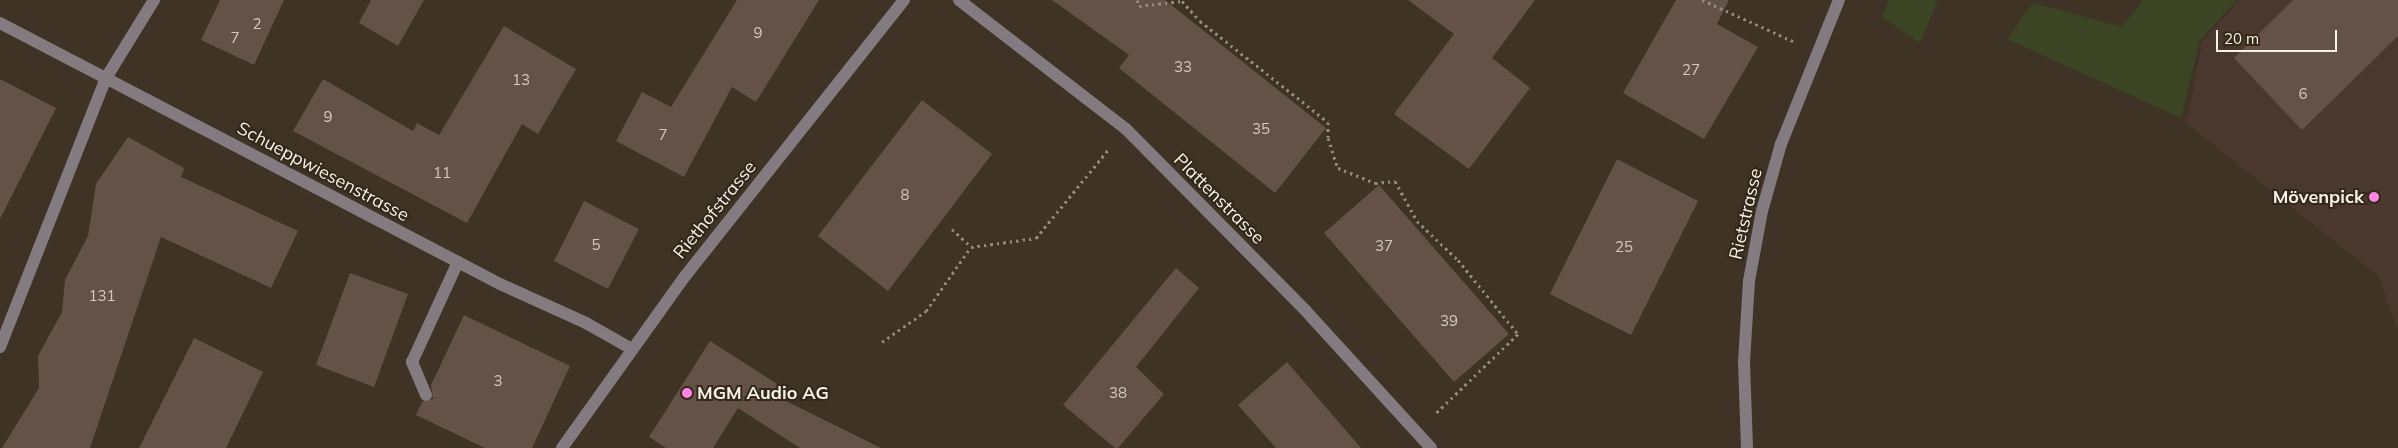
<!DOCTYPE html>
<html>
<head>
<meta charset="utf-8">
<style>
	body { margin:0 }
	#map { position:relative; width:2398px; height:448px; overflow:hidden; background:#3e3324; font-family:Mulish,sans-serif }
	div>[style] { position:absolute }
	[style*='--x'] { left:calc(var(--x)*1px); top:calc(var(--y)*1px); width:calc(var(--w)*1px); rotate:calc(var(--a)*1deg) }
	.commercial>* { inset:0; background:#4a382e }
	.green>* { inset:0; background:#3b4523 }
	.building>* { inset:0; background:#645248 }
	.path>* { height:3px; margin-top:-1.5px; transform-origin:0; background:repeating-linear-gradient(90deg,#948b7f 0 2.5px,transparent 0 6.5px) }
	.minor>* { height:12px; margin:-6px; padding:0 6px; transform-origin:6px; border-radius:6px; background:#847b81 }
	.dots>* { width:14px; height:14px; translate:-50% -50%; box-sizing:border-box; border:2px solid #33291a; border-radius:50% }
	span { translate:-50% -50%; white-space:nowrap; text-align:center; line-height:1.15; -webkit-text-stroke:4px #33291a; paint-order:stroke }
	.number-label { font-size:15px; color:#d3c9bf }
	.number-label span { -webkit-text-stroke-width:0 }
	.street-label { font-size:18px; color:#f8f1e7 }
	.poi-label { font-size:18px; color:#f8f1e7; font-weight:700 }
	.right { translate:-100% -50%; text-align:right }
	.left { translate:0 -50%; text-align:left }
	.scale { position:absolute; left:2216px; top:30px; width:121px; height:22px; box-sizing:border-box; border:2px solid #f8f1e7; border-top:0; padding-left:6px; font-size:15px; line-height:18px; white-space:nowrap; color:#f8f1e7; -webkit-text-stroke:4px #33291a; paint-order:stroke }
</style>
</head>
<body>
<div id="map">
	<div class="commercial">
		<div style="clip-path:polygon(2240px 0,2398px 0,2398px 332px,2378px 276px,2187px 124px,2202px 42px)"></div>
	</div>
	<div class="green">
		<div style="clip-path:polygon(1889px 0,1938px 0,1920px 43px,1882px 17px)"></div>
		<div style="clip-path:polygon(2143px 0,2237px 0,2200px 40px,2181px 118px,2007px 39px,2033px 3px,2122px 27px)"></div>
	</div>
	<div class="building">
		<div style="clip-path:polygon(220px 0,284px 0,254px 65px,201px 40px)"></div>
		<div style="clip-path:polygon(371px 0,424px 0,398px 46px,359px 23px)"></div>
		<div style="clip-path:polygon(737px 0,819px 0,756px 102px,732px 87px,684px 177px,616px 141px,642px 92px,671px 107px)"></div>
		<div style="clip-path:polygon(1052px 0,1165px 0,1326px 128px,1275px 193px,1119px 68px,1129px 55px)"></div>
		<div style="clip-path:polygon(1408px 0,1535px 0,1492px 58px,1530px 88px,1469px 169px,1394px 114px,1454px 34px)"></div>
		<div style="clip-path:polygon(1676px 0,1729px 0,1717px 24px,1758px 47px,1704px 139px,1623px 93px)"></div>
		<div style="clip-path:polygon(2293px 0,2398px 0,2398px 36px,2302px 130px,2234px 58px)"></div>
		<div style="clip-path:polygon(504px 26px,576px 69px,538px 134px,522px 124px,467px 223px,293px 131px,323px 79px,413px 131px,417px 123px,439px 135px)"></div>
		<div style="clip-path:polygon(0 79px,56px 108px,0 219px)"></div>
		<div style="clip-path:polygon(922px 100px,992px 154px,888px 291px,818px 236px)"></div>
		<div style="clip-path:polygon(128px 137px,184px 168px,181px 177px,298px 231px,271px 288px,161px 237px,90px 448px,2px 448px,39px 388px,38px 356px,62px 312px,65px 280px,88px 236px,96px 184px)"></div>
		<div style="clip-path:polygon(1617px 159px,1698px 201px,1631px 335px,1550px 294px)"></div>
		<div style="clip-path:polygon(1379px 185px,1509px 334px,1454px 382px,1324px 233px)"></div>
		<div style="clip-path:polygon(584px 201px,639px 229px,608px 289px,554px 261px)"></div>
		<div style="clip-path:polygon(1176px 268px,1199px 288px,1136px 367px,1164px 394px,1118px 448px,1115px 448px,1063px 405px)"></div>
		<div style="clip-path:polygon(350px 273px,408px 294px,374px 387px,316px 365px)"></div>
		<div style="clip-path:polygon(464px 315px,570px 366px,532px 448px,485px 448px,416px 415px,422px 402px,433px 399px,431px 385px)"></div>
		<div style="clip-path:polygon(194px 338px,263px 372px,226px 448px,139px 448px)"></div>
		<div style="clip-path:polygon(710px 341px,782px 387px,776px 396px,881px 448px,800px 448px,738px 408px,713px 448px,666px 448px,649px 437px)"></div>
		<div style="clip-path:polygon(1287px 362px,1361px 448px,1276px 448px,1238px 405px)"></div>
	</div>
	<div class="path">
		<div style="--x:1137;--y:0;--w:6;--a:72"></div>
		<div style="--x:1139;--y:6;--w:43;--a:-6.6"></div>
		<div style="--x:1182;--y:1;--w:27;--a:48"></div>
		<div style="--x:1200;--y:21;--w:163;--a:38.3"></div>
		<div style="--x:1328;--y:122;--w:16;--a:90"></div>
		<div style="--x:1328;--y:138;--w:32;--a:72"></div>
		<div style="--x:1338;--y:168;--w:40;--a:22"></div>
		<div style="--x:1375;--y:183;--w:20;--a:-6"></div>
		<div style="--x:1395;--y:181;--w:46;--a:61.2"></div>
		<div style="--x:1417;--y:221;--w:57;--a:43.6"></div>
		<div style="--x:1458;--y:260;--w:95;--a:51"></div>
		<div style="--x:1518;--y:334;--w:114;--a:136.1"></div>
		<div style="--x:1702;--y:0;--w:100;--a:24.3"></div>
		<div style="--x:952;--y:229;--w:26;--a:43"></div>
		<div style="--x:882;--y:342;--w:54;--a:-35.2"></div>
		<div style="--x:926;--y:311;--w:78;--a:-54.9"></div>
		<div style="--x:971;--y:247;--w:66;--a:-7.9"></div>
		<div style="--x:1036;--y:238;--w:114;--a:-50.7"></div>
	</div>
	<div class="minor">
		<div style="--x:959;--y:0;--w:211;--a:37.7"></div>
		<div style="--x:1126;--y:129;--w:255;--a:45.3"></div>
		<div style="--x:1305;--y:310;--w:187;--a:47.6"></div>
		<div style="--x:0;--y:23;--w:564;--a:27.56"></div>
		<div style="--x:500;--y:284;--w:94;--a:24.4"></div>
		<div style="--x:586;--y:323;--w:53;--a:29.5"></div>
		<div style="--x:0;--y:347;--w:289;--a:-68.5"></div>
		<div style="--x:106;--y:78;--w:92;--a:-58.4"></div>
		<div style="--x:426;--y:395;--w:36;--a:-113"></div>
		<div style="--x:412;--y:362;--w:110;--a:-65.3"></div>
		<div style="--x:562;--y:448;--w:213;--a:-54.4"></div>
		<div style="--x:686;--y:275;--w:351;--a:-51.6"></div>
		<div style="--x:1747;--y:448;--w:86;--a:-92"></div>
		<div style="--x:1744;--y:362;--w:81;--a:-86.5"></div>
		<div style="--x:1749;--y:281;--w:71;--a:-79.5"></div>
		<div style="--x:1762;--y:211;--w:70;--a:-74.2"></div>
		<div style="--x:1781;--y:144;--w:155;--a:-68.1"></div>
	</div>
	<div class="dots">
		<div style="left:2374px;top:197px;background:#fd86e2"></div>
		<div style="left:687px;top:393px;background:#fd86e2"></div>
	</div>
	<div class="number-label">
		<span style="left:257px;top:24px">2</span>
		<span style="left:758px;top:33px">9</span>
		<span style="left:235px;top:38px">7</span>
		<span style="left:1183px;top:67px">33</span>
		<span style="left:1691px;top:70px">27</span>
		<span style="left:521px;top:80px">13</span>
		<span style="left:2303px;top:94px">6</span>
		<span style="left:328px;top:117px">9</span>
		<span style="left:1261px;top:129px">35</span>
		<span style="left:663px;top:135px">7</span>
		<span style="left:442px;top:173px">11</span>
		<span style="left:905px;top:195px">8</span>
		<span style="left:596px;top:245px">5</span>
		<span style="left:1384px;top:246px">37</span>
		<span style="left:1624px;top:247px">25</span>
		<span style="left:102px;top:296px">131</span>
		<span style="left:1449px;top:321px">39</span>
		<span style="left:498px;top:381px">3</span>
		<span style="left:1118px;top:393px">38</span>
	</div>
	<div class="street-label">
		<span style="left:323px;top:172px;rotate:28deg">Schueppwiesenstrasse</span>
		<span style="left:1219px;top:199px;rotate:45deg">Plattenstrasse</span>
		<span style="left:715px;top:210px;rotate:-51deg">Riethofstrasse</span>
		<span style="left:1746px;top:214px;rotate:-77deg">Rietstrasse</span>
	</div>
	<div class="poi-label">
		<span class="right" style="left:2364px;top:197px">Mövenpick</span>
		<span class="left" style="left:697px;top:393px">MGM Audio AG</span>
	</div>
	<div class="scale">20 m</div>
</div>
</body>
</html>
